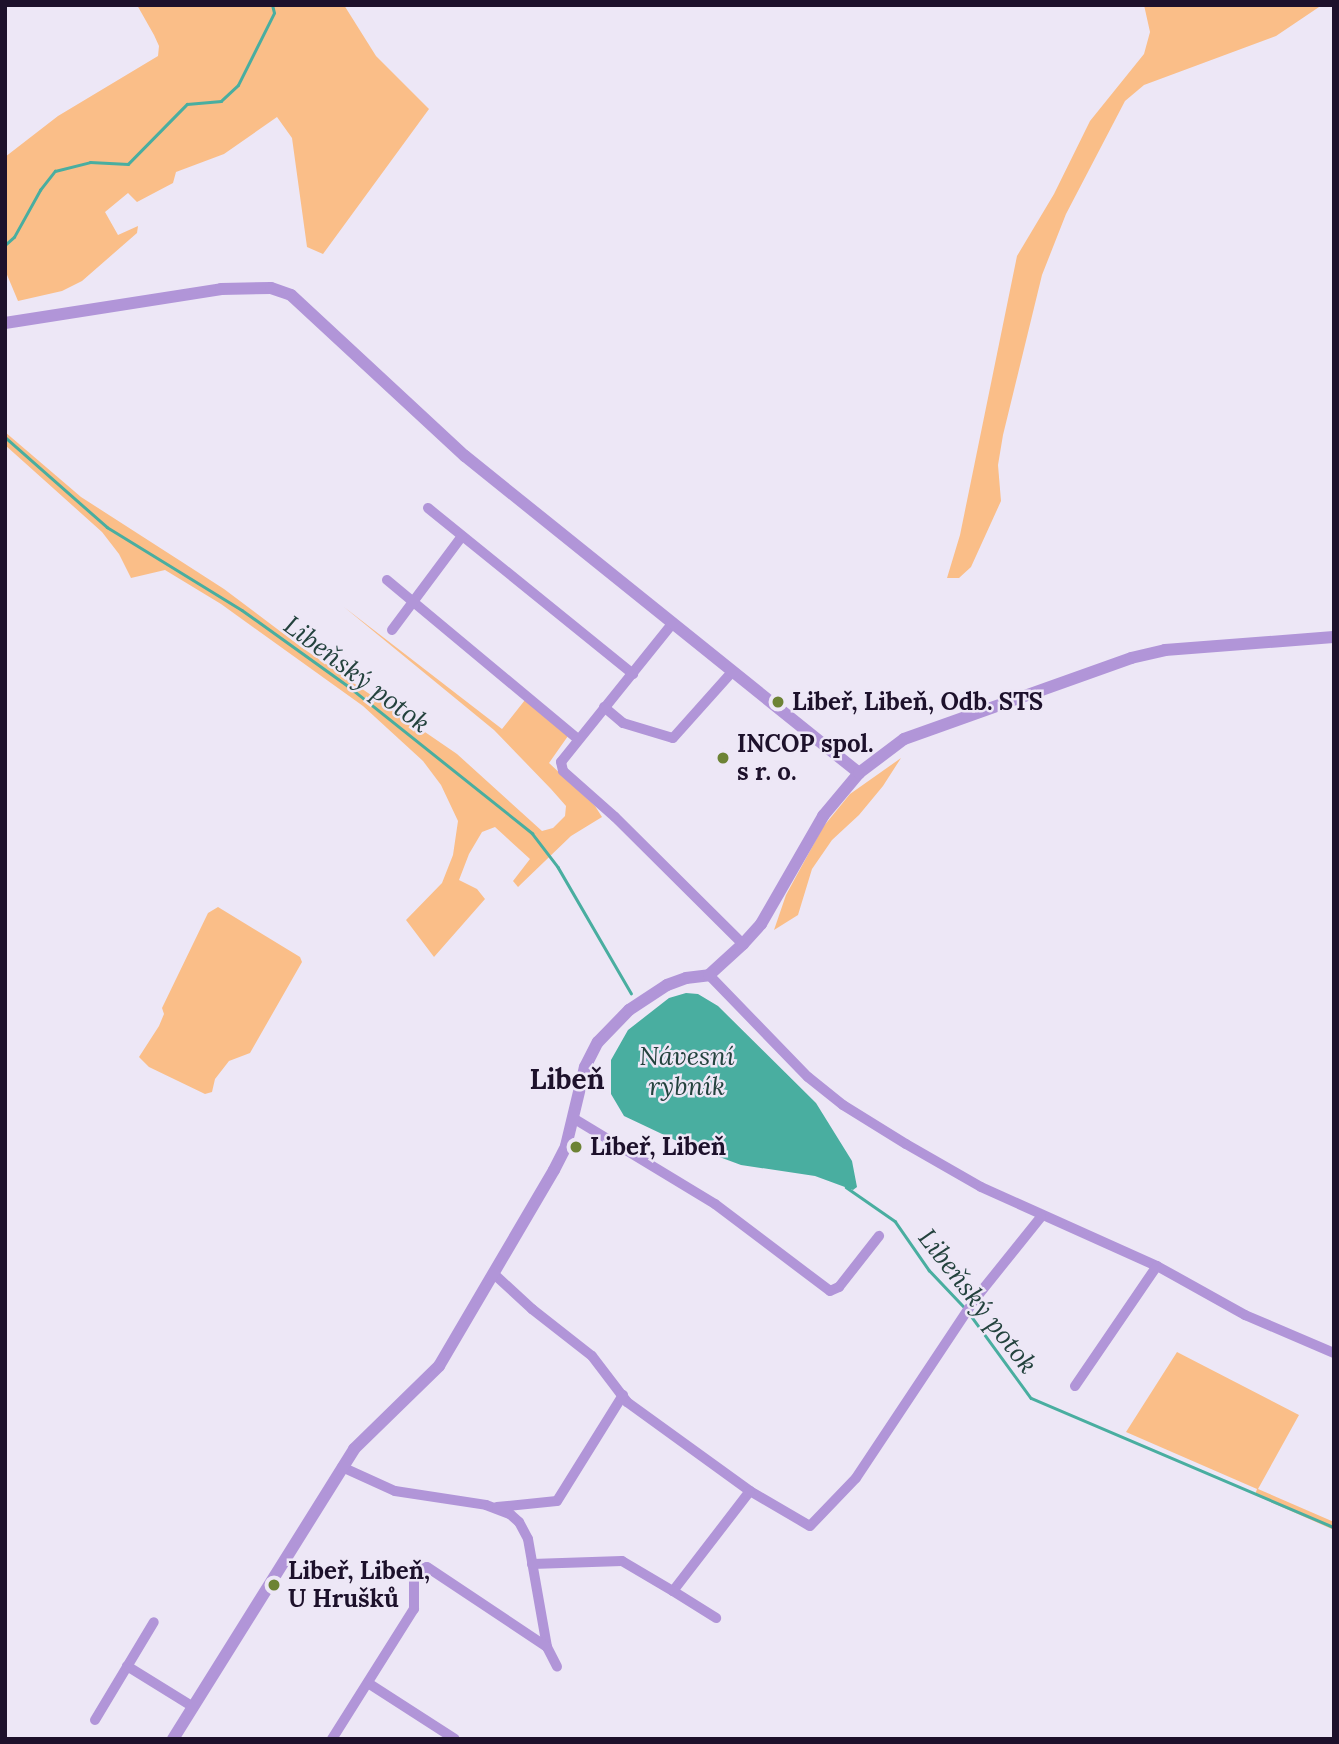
<!DOCTYPE html>
<html>
<head>
<meta charset="utf-8">
<style>
	body { margin:0 }
	#map { position:relative; width:1339px; height:1744px; overflow:hidden; background:#ede7f6; font-family:Lora,serif }
	div>[style] { position:absolute }
	[style*='--x'] { left:calc(var(--x)*1px); top:calc(var(--y)*1px); width:calc(var(--w)*1px); rotate:calc(var(--a)*1deg) }
	.green>* { inset:0; background:#fabe88 }
	.water>* { inset:0; background:#49aea0 }
	.stream>* { height:2.5px; margin:-1.25px; padding:0 1.25px; transform-origin:1.25px; border-radius:1.25px; background:#49aea0 }
	.minor>* { height:10px; margin:-5px; padding:0 5px; transform-origin:5px; border-radius:5px; background:#b195d8 }
	.tertiary>* { height:12px; margin:-6px; padding:0 6px; transform-origin:6px; border-radius:6px; background:#b195d8 }
	.dots>* { width:19px; height:19px; translate:-50% -50%; box-sizing:border-box; border:4px solid #ede7f6; border-radius:50% }
	span { translate:-50% -50%; white-space:nowrap; text-align:center; line-height:1.15; -webkit-text-stroke:5px #ede7f6; paint-order:stroke }
	.poi-label { font-size:24px; color:#1d112b; font-weight:700 }
	.left { translate:0 -50%; text-align:left }
	.water-label { font-size:26px; color:#23423d; font-style:italic }
	.quarter-label { font-size:28px; color:#1d112b; font-weight:700 }
	.frame { position:absolute; inset:0; border:7px solid #1d112b; pointer-events:none }
</style>
</head>
<body>
<div id="map">
	<div class="green">
		<div style="clip-path:polygon(137px 5px,344px 5px,376px 56px,429px 109px,323px 254px,307px 247px,292px 138px,277px 117px,224px 154px,176px 172px,173px 183px,137px 202px,128px 193px,105px 212px,118px 235px,138px 226px,137px 233px,82px 281px,62px 291px,18px 301px,5px 270px,5px 157px,58px 116px,158px 56px,159px 46px,154px 35px)"></div>
		<div style="clip-path:polygon(1144px 5px,1322px 5px,1276px 36px,1144px 85px,1125px 101px,1066px 214px,1042px 275px,1003px 435px,998px 465px,1001px 501px,971px 567px,959px 578px,947px 578px,960px 535px,1017px 256px,1054px 194px,1090px 121px,1144px 54px,1150px 32px)"></div>
		<div style="clip-path:polygon(5px 432px,81px 497px,224px 589px,301px 647px,457px 754px,542px 831px,553px 828px,565px 816px,566px 806px,551px 789px,494px 730px,344px 607px,502px 729px,525px 700px,568px 736px,549px 763px,595px 806px,602px 817px,571px 836px,518px 887px,513px 881px,530px 859px,495px 827px,482px 832px,469px 854px,459px 880px,477px 889px,485px 899px,434px 957px,406px 920px,442px 883px,453px 855px,458px 821px,441px 785px,423px 761px,363px 706px,221px 604px,165px 570px,131px 578px,119px 554px,102px 532px,5px 445px)"></div>
		<div style="clip-path:polygon(901px 758px,883px 786px,859px 815px,832px 840px,812px 869px,798px 915px,774px 930px,786px 895px,823px 827px,850px 794px)"></div>
		<div style="clip-path:polygon(218px 907px,300px 957px,302px 962px,250px 1053px,229px 1061px,215px 1079px,212px 1092px,205px 1094px,149px 1067px,139px 1057px,159px 1026px,164px 1014px,162px 1008px,208px 913px)"></div>
		<div style="clip-path:polygon(1177px 1352px,1299px 1415px,1258px 1489px,1334px 1522px,1334px 1530px,1255px 1495px,1257px 1489px,1126px 1432px)"></div>
	</div>
	<div class="water">
		<div style="clip-path:polygon(686px 993px,698px 994px,718px 1006px,816px 1103px,852px 1161px,857px 1187px,853px 1190px,815px 1176px,741px 1165px,679px 1142px,624px 1116px,611px 1094px,611px 1060px,628px 1030px,669px 998px)"></div>
	</div>
	<div class="stream">
		<div style="--x:5;--y:245;--w:12;--a:-42"></div>
		<div style="--x:14;--y:237;--w:54;--a:-61"></div>
		<div style="--x:40;--y:190;--w:24;--a:-52"></div>
		<div style="--x:55;--y:171;--w:36;--a:-14"></div>
		<div style="--x:90;--y:162;--w:38;--a:3"></div>
		<div style="--x:128;--y:164;--w:84;--a:-45.5"></div>
		<div style="--x:187;--y:104;--w:34;--a:-5"></div>
		<div style="--x:221;--y:101;--w:23;--a:-43"></div>
		<div style="--x:238;--y:85;--w:80;--a:-63.4"></div>
		<div style="--x:274;--y:13;--w:8;--a:-104"></div>
		<div style="--x:5;--y:437;--w:136;--a:41.4"></div>
		<div style="--x:107;--y:527;--w:158;--a:31.6"></div>
		<div style="--x:242;--y:610;--w:130;--a:35.6"></div>
		<div style="--x:348;--y:686;--w:236;--a:38.6"></div>
		<div style="--x:532;--y:833;--w:43;--a:52.6"></div>
		<div style="--x:558;--y:867;--w:146;--a:59.9"></div>
		<div style="--x:846;--y:1187;--w:60;--a:34.8"></div>
		<div style="--x:895;--y:1221;--w:60;--a:55.2"></div>
		<div style="--x:929;--y:1270;--w:52;--a:46.5"></div>
		<div style="--x:969;--y:1313;--w:105;--a:53.9"></div>
		<div style="--x:1031;--y:1398;--w:329;--a:23.1"></div>
	</div>
	<div class="minor">
		<div style="--x:428;--y:508;--w:264;--a:39"></div>
		<div style="--x:387;--y:580;--w:249;--a:39.8"></div>
		<div style="--x:672;--y:624;--w:177;--a:128.8"></div>
		<div style="--x:561;--y:762;--w:9;--a:77"></div>
		<div style="--x:563;--y:771;--w:69;--a:41.5"></div>
		<div style="--x:615;--y:817;--w:180;--a:44.8"></div>
		<div style="--x:392;--y:630;--w:117;--a:-53.3"></div>
		<div style="--x:604;--y:707;--w:25;--a:40"></div>
		<div style="--x:623;--y:723;--w:52;--a:16.7"></div>
		<div style="--x:673;--y:738;--w:89;--a:-48.2"></div>
		<div style="--x:709;--y:975;--w:142;--a:45.9"></div>
		<div style="--x:808;--y:1077;--w:45;--a:38.7"></div>
		<div style="--x:843;--y:1105;--w:74;--a:31.8"></div>
		<div style="--x:906;--y:1144;--w:86;--a:29.8"></div>
		<div style="--x:981;--y:1187;--w:193;--a:24.2"></div>
		<div style="--x:1157;--y:1266;--w:101;--a:29.1"></div>
		<div style="--x:1245;--y:1315;--w:97;--a:23.1"></div>
		<div style="--x:573;--y:1118;--w:166;--a:31.2"></div>
		<div style="--x:715;--y:1204;--w:144;--a:37.1"></div>
		<div style="--x:830;--y:1291;--w:10;--a:-24"></div>
		<div style="--x:839;--y:1287;--w:65;--a:-51.9"></div>
		<div style="--x:494;--y:1274;--w:52;--a:42.6"></div>
		<div style="--x:532;--y:1309;--w:76;--a:38.1"></div>
		<div style="--x:592;--y:1356;--w:58;--a:52.7"></div>
		<div style="--x:627;--y:1402;--w:152;--a:35.9"></div>
		<div style="--x:750;--y:1491;--w:69;--a:30.3"></div>
		<div style="--x:810;--y:1526;--w:66;--a:-46.2"></div>
		<div style="--x:856;--y:1478;--w:215;--a:-56.4"></div>
		<div style="--x:975;--y:1299;--w:105;--a:-51.2"></div>
		<div style="--x:1075;--y:1386;--w:145;--a:-55.7"></div>
		<div style="--x:342;--y:1467;--w:58;--a:24.4"></div>
		<div style="--x:395;--y:1491;--w:92;--a:8.7"></div>
		<div style="--x:486;--y:1505;--w:26;--a:21"></div>
		<div style="--x:510;--y:1514;--w:12;--a:42"></div>
		<div style="--x:519;--y:1522;--w:19;--a:62"></div>
		<div style="--x:528;--y:1539;--w:110;--a:80"></div>
		<div style="--x:547;--y:1647;--w:22;--a:63"></div>
		<div style="--x:497;--y:1507;--w:60;--a:-5.7"></div>
		<div style="--x:557;--y:1501;--w:125;--a:-58.1"></div>
		<div style="--x:532;--y:1564;--w:90;--a:-1.9"></div>
		<div style="--x:622;--y:1561;--w:59;--a:30.5"></div>
		<div style="--x:673;--y:1591;--w:126;--a:-52.4"></div>
		<div style="--x:673;--y:1591;--w:51;--a:32.1"></div>
		<div style="--x:127;--y:1666;--w:78;--a:31.8"></div>
		<div style="--x:368;--y:1683;--w:103;--a:32.8"></div>
		<div style="--x:95;--y:1720;--w:114;--a:-59"></div>
		<div style="--x:332;--y:1739;--w:154;--a:-57.8"></div>
		<div style="--x:414;--y:1609;--w:36;--a:-90"></div>
		<div style="--x:414;--y:1573;--w:14;--a:-25"></div>
		<div style="--x:427;--y:1567;--w:144;--a:33.7"></div>
	</div>
	<div class="tertiary">
		<div style="--x:5;--y:323;--w:219;--a:-8.9"></div>
		<div style="--x:221;--y:289;--w:50;--a:-1.1"></div>
		<div style="--x:271;--y:288;--w:21;--a:19"></div>
		<div style="--x:291;--y:295;--w:237;--a:42.8"></div>
		<div style="--x:465;--y:456;--w:506;--a:38.82"></div>
		<div style="--x:173;--y:1739;--w:342;--a:-58"></div>
		<div style="--x:354;--y:1449;--w:119;--a:-44.3"></div>
		<div style="--x:439;--y:1366;--w:227;--a:-59.6"></div>
		<div style="--x:554;--y:1170;--w:27;--a:-63"></div>
		<div style="--x:566;--y:1146;--w:81;--a:-76.5"></div>
		<div style="--x:585;--y:1067;--w:28;--a:-63"></div>
		<div style="--x:598;--y:1042;--w:45;--a:-45.9"></div>
		<div style="--x:629;--y:1010;--w:45;--a:-33.3"></div>
		<div style="--x:667;--y:985;--w:20;--a:-20"></div>
		<div style="--x:686;--y:978;--w:23;--a:-7"></div>
		<div style="--x:709;--y:975;--w:46;--a:-42.4"></div>
		<div style="--x:743;--y:944;--w:27;--a:-48"></div>
		<div style="--x:761;--y:924;--w:125;--a:-60.1"></div>
		<div style="--x:823;--y:816;--w:56;--a:-50.1"></div>
		<div style="--x:859;--y:773;--w:56;--a:-37.1"></div>
		<div style="--x:904;--y:739;--w:241;--a:-19.6"></div>
		<div style="--x:1131;--y:658;--w:35;--a:-13"></div>
		<div style="--x:1165;--y:650;--w:169;--a:-4.4"></div>
	</div>
	<div class="dots">
		<div style="left:778px;top:702px;background:#6d8335"></div>
		<div style="left:723px;top:758px;background:#6d8335"></div>
		<div style="left:576px;top:1147px;background:#6d8335"></div>
		<div style="left:274px;top:1585px;background:#6d8335"></div>
	</div>
	<div class="poi-label">
		<span class="left" style="left:792px;top:702px">Libeř, Libeň, Odb. STS</span>
		<span class="left" style="left:737px;top:758px">INCOP spol.<br>s r. o.</span>
		<span class="left" style="left:590px;top:1147px">Libeř, Libeň</span>
		<span class="left" style="left:288px;top:1585px">Libeř, Libeň,<br>U Hrušků</span>
	</div>
	<div class="water-label">
		<span style="left:357px;top:674px;rotate:37deg">Libeňský potok</span>
		<span style="left:687px;top:1071px">Návesní<br>rybník</span>
		<span style="left:978px;top:1301px;rotate:52deg">Libeňský potok</span>
	</div>
	<div class="quarter-label">
		<span style="left:567px;top:1079px">Libeň</span>
	</div>
	<div class="frame"></div>
</div>
</body>
</html>
